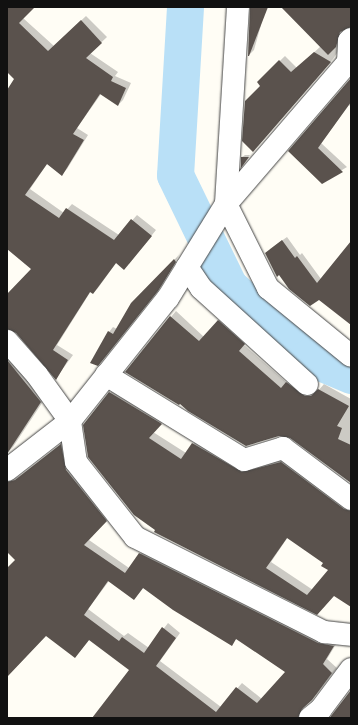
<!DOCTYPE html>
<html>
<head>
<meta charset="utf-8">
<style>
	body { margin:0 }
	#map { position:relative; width:358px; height:725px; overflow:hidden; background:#fffdf5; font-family:"Zilla Slab",serif }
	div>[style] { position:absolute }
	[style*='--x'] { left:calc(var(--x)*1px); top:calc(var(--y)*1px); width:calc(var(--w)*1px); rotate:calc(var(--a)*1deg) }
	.shadow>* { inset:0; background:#0003 }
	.river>* { height:37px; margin:-18.5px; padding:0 18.5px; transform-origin:18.5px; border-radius:18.5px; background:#b9e0f7 }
	.building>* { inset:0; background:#5a524d }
	.roads { filter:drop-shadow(0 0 1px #444) drop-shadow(0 0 1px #444) }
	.minor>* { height:22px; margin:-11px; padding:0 11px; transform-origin:11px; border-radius:11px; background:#fff }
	span { translate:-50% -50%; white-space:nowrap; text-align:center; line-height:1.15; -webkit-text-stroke:4px #fff; paint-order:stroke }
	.frame { position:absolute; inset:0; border:8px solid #111; pointer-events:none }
</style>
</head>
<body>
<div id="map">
	<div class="shadow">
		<div style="clip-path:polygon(7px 7px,30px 7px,23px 18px,54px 46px,86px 16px,107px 37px,90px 53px,118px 72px,115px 76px,131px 83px,123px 100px,118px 105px,101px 94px,77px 128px,88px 135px,67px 169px,62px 174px,47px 164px,30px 189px,64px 213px,72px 204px,119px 235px,137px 215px,156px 230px,129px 264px,116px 263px,98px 288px,93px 293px,91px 291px,57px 345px,73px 355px,56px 378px,17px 332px,7px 328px,7px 295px,32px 269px,7px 235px,7px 91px,16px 79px,7px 71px)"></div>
		<div style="clip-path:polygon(251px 7px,266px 7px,254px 50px,249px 55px)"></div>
		<div style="clip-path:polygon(287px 7px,351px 7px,351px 26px,344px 29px,341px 35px,341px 47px,333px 59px,258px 146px,261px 86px,258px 82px,285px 56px,297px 68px,321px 46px)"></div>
		<div style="clip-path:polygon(351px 79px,351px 107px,349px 105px,321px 143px,347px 167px,322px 182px,289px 151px)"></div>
		<div style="clip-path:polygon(245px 155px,250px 155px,242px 165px,242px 157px)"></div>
		<div style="clip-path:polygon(287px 237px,300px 255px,302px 253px,321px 279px,351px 242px,351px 325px,270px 249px)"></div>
		<div style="clip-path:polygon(179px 255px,162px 285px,103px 360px,109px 332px,113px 327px,117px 329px,131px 304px)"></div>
		<div style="clip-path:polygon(176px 311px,204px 337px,224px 315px,249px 338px,244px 345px,287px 383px,292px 377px,310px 391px,318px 391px,324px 384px,351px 399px,351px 482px,291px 437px,180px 402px,126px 372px)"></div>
		<div style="clip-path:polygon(7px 349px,46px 397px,13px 447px,7px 453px)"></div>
		<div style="clip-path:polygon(evenodd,115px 387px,166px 418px,153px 432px,186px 453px,198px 438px,286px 457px,351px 505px,351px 606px,334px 595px,323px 608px,157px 530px,84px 425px,115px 387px,288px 537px,324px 562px,329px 570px,313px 590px,271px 562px,288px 537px)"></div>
		<div style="clip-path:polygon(evenodd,66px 440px,111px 515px,89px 540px,129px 568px,145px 548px,338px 641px,327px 659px,337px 668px,317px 694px,303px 707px,303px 715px,300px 718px,93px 718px,131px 669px,90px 639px,75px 657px,46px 635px,7px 677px,7px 579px,40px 583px,7px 550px,7px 476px,15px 478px,21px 475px,66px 440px,109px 581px,134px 599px,144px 587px,231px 645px,237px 638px,286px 672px,262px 699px,242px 683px,221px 707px,160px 661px,180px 633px,168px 623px,149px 648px,128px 633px,124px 636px,88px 609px,109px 581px)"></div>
	</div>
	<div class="river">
		<div style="--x:185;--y:7;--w:168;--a:93.4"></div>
		<div style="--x:175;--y:175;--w:123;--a:64.1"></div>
		<div style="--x:229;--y:286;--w:106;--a:41.9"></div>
		<div style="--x:308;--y:357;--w:47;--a:22.7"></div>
	</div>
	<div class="building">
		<div style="clip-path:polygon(7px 7px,35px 7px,19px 23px,48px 51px,81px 20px,102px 43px,86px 58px,113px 77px,111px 81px,126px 88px,118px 106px,100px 94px,73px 134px,84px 140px,62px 176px,47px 164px,25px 195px,59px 218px,66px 208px,114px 240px,131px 219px,152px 236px,124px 270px,116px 263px,93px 294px,90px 292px,53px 350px,68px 360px,56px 380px,16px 333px,7px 329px,7px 294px,31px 269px,7px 249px,7px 90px,14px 79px,7px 72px)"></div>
		<div style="clip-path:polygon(250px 7px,268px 7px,249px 56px,248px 56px)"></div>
		<div style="clip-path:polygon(281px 7px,351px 7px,351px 27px,340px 32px,336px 47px,328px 55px)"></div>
		<div style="clip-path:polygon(314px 52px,331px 62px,253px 152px,242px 141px,245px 101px,260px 86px,257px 82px,279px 60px,291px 72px)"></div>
		<div style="clip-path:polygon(351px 78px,351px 102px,318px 148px,343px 172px,322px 184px,288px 151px)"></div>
		<div style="clip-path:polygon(241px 157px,249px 157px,241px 168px)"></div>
		<div style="clip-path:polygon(282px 240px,295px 258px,297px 256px,317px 283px,351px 241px,351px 325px,319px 300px,310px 306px,289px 289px,279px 275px,277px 277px,265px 253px)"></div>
		<div style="clip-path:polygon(174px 259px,176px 262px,158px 291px,98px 366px,90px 363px,108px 331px,113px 334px,131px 303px)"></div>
		<div style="clip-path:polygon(170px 316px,199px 341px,218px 320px,245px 344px,239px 351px,281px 388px,286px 382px,305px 396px,311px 396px,318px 389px,349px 406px,337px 426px,342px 428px,338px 439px,351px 445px,351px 483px,290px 438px,279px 436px,246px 446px,188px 411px,180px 404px,179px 405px,125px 372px)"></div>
		<div style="clip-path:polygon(7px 360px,41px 402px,7px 454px)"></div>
		<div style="clip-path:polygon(evenodd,109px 392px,162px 424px,149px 438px,181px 459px,192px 443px,242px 472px,281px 462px,344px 509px,351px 511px,351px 607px,334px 596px,317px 615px,154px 532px,155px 530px,134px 515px,88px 457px,83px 425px,109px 392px,287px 538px,323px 563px,321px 566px,328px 570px,307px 595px,266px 568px,287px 538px)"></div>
		<div style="clip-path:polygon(evenodd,61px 444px,66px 470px,107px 521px,84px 545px,125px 573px,139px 553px,318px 643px,334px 646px,323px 664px,332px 673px,312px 700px,302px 709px,298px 718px,92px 718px,129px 670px,89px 640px,75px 658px,46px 636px,7px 677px,7px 568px,15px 560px,7px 552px,7px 482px,15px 480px,61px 444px,108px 581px,134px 600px,143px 588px,173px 610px,232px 646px,236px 639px,285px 672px,257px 703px,236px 687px,216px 712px,156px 666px,176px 638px,162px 627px,144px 653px,122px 637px,119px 641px,84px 615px,108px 581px)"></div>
		<div style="clip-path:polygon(351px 690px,351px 718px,330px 718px,331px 716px)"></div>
	</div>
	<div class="roads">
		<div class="minor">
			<div style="--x:238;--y:7;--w:197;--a:93.5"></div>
			<div style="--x:226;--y:204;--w:94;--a:63.4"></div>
			<div style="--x:268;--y:288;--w:107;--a:39.3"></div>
			<div style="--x:187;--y:267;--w:25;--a:56"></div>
			<div style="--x:201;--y:288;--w:143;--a:42.2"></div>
			<div style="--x:7;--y:341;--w:45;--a:48.6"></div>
			<div style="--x:37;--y:375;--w:57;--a:54.3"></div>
			<div style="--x:70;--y:421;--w:41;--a:81.7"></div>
			<div style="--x:76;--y:462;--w:95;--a:51.8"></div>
			<div style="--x:135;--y:537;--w:212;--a:26.7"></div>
			<div style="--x:324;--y:632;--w:27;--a:6"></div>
			<div style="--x:106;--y:375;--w:162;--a:31.6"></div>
			<div style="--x:244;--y:460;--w:41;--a:-17.1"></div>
			<div style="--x:283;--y:448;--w:85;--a:36.9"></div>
			<div style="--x:7;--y:470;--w:80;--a:-37.9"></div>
			<div style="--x:70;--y:421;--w:157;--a:-51.5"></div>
			<div style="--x:168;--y:298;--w:110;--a:-58.3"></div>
			<div style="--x:226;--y:204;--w:187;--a:-49.3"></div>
			<div style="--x:348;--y:62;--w:21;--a:-87"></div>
			<div style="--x:349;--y:41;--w:3;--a:-45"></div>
			<div style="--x:310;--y:718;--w:14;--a:-39"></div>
			<div style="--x:321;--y:709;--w:50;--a:-53.1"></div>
		</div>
	</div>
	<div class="frame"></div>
</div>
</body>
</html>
